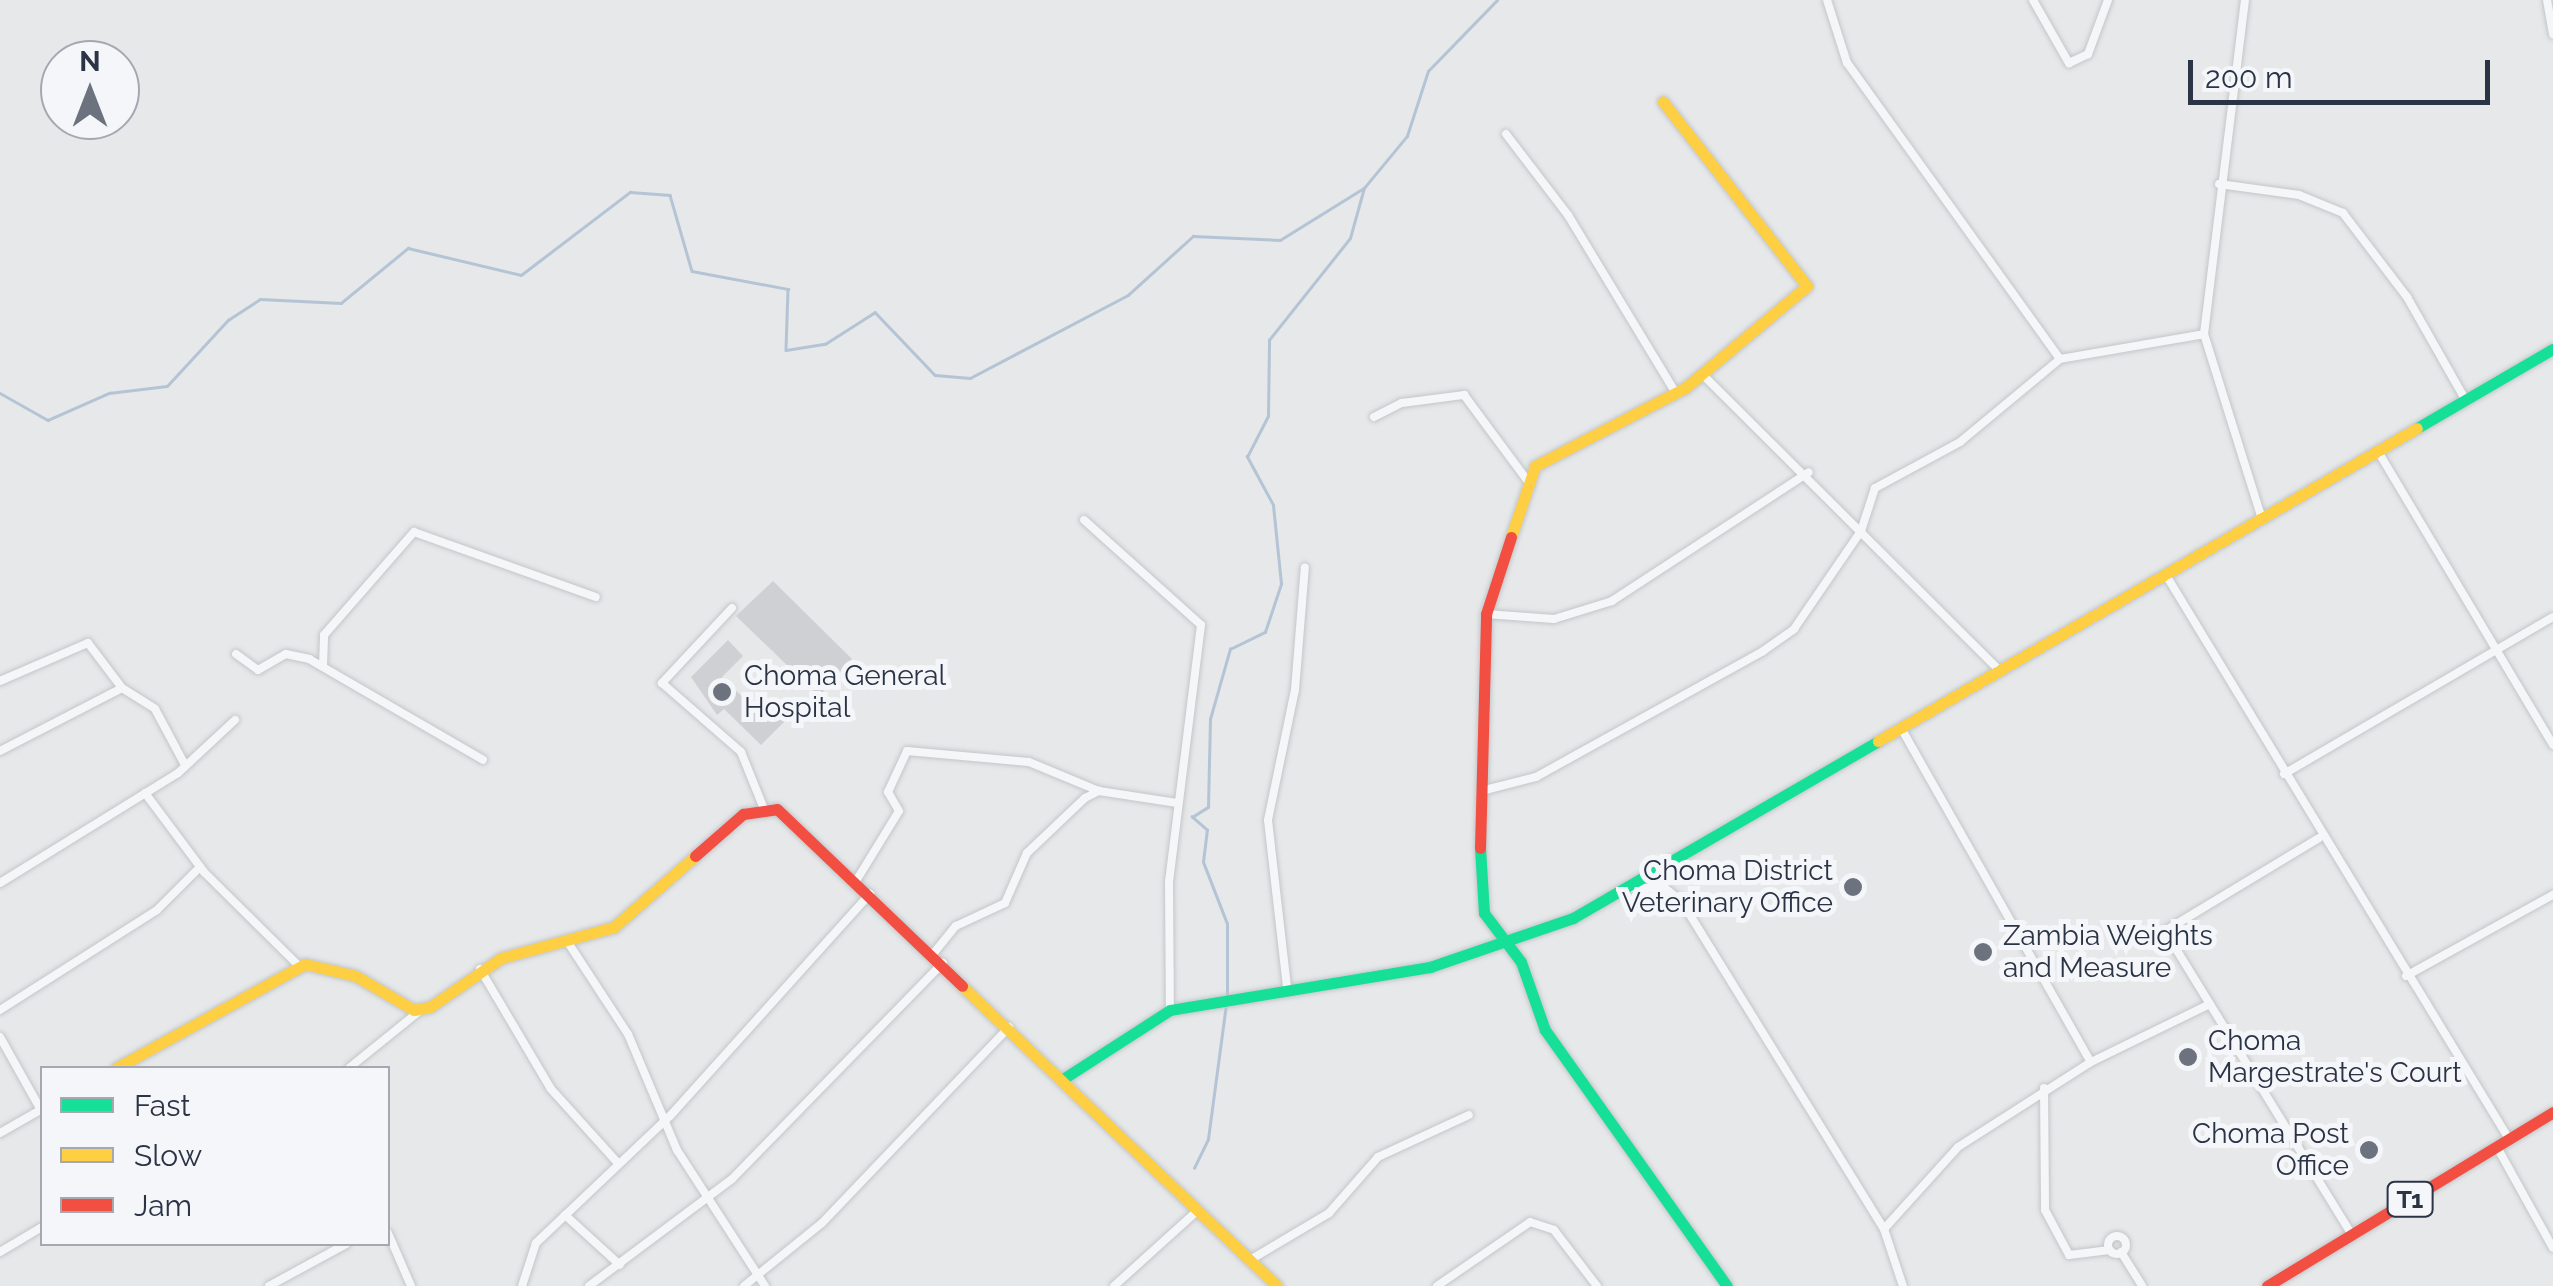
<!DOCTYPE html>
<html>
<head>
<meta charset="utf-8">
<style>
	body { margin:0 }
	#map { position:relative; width:2553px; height:1286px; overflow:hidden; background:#e6e8ea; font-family:Raleway,sans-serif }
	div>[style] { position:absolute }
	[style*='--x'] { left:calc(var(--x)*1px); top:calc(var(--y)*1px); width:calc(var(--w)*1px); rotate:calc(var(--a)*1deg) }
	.stream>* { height:2.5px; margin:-1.25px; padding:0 1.25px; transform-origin:1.25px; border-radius:1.25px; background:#b4c4d5 }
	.building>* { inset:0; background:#ced0d3 }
	.roads { filter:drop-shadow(0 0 2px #c4c6c8) drop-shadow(0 0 2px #c4c6c8) }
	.street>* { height:8px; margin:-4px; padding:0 4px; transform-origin:4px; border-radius:4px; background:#f5f6f7 }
	.street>.ring { margin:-4px; padding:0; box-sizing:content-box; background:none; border:8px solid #f5f6f7; border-radius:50% }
	.fast>* { height:11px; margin:-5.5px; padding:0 5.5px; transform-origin:5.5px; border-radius:5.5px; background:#16e098 }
	.slow>* { height:11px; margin:-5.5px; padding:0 5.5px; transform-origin:5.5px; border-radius:5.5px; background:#ffcf43 }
	.jam>* { height:11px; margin:-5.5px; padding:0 5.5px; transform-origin:5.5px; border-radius:5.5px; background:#f24e42 }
	.dots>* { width:28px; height:28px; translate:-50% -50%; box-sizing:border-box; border:5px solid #f4f6f9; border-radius:50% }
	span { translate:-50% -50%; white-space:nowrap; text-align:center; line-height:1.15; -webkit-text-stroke:10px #f4f6f9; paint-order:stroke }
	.shield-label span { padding:2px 8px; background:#f4f6f9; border:2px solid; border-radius:8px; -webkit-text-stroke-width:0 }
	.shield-label { font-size:25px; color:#2b3445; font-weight:700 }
	.poi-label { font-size:28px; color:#2b3445 }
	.left { translate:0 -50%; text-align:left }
	.right { translate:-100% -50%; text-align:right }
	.legend { position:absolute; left:40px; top:1066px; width:350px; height:180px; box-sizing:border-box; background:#f4f6f9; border:2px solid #a4a8b1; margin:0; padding:12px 18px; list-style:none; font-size:30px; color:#2b3445 }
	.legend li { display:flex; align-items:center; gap:20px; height:50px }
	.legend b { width:50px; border:2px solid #a4a8b1 }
	.north { position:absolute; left:40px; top:40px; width:100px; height:100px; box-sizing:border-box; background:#f4f6f9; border:2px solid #a4a8b1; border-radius:50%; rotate:0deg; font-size:28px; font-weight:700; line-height:40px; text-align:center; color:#2b3445 }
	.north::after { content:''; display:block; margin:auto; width:35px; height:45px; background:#6c737f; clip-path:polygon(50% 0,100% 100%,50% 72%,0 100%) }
	.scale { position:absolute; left:2188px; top:60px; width:302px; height:45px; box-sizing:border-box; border:5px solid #2b3445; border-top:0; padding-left:12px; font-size:30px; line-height:35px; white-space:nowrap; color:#2b3445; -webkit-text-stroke:8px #f4f6f9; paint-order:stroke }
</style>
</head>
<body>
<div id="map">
	<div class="stream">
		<div style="--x:0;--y:393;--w:55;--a:29.4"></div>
		<div style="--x:48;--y:420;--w:67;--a:-23.9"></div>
		<div style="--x:109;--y:393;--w:58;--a:-6.9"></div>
		<div style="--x:167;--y:386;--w:90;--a:-47.3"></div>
		<div style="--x:228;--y:320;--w:38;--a:-33"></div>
		<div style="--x:260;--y:299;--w:81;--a:2.8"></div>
		<div style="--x:341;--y:303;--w:87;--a:-39.4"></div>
		<div style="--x:408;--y:248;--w:116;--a:13.4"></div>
		<div style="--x:521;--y:275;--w:137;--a:-37.3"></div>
		<div style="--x:630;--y:192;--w:40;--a:4.3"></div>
		<div style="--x:670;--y:195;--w:79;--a:73.9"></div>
		<div style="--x:692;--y:271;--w:98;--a:10.6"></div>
		<div style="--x:788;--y:289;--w:61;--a:91.9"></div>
		<div style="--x:786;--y:350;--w:39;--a:-9"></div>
		<div style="--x:825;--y:344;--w:59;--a:-32.6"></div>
		<div style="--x:875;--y:312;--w:87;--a:46.4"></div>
		<div style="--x:935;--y:375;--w:35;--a:5"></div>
		<div style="--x:970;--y:378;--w:178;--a:-27.7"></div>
		<div style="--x:1128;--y:295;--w:88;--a:-42.2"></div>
		<div style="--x:1193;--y:236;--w:87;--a:2.6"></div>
		<div style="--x:1280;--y:240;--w:99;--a:-31.8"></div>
		<div style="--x:1227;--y:996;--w:72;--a:-90"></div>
		<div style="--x:1227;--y:924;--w:66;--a:-111.2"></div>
		<div style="--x:1203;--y:862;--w:32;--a:-83"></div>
		<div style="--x:1207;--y:830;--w:20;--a:-139"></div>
		<div style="--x:1192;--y:817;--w:19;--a:-32"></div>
		<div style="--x:1208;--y:807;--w:88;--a:-88.7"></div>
		<div style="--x:1210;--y:719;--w:73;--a:-74.1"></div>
		<div style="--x:1230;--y:649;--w:39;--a:-26"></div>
		<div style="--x:1265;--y:632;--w:51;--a:-71.6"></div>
		<div style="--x:1281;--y:584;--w:79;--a:-95.8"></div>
		<div style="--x:1273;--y:505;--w:55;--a:-118.4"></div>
		<div style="--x:1247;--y:457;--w:46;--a:-62.9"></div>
		<div style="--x:1268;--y:416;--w:76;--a:-89.2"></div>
		<div style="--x:1269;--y:340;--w:130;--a:-51.5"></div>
		<div style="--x:1350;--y:238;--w:52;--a:-74.4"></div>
		<div style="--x:1364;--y:188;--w:67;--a:-50.4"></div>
		<div style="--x:1407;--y:136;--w:68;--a:-72.1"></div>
		<div style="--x:1428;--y:71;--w:99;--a:-45.8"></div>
		<div style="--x:1194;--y:1168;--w:32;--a:-64"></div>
		<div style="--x:1208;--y:1139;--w:136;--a:-82.4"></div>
	</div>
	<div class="building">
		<div style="clip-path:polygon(773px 581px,852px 659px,819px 696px,736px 616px)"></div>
		<div style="clip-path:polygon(728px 640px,743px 656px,722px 677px,761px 715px,777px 699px,792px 714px,761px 745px,724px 709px,717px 715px,691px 677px)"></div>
	</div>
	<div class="roads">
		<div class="street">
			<div style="--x:2033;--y:0;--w:73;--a:60.3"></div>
			<div style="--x:2069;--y:63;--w:21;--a:-25"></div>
			<div style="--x:2088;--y:54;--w:58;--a:-69.7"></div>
			<div style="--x:2245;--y:0;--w:337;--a:97"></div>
			<div style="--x:2204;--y:334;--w:194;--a:72.6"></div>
			<div style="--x:2547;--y:0;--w:35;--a:80"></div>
			<div style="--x:1506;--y:134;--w:102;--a:52.6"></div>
			<div style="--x:1568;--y:215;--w:208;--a:58.8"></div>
			<div style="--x:2219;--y:184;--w:81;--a:7.8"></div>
			<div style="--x:2299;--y:195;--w:48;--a:22.2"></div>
			<div style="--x:2343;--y:213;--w:106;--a:52.7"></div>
			<div style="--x:2407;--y:297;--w:120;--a:60.4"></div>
			<div style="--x:2060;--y:359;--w:146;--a:-9.8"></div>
			<div style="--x:1703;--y:375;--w:419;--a:44.9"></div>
			<div style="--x:1374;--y:417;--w:31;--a:-27"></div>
			<div style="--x:1402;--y:403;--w:63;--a:-7.4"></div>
			<div style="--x:1464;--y:395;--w:106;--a:53.5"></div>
			<div style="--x:2379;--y:453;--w:340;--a:59.2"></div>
			<div style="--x:1084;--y:520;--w:157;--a:41.9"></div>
			<div style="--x:1201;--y:625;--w:258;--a:97.1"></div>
			<div style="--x:1169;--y:881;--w:129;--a:89.6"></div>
			<div style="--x:2169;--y:580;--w:654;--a:58.69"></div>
			<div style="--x:732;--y:608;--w:103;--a:133"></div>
			<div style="--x:662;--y:683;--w:105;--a:41.1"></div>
			<div style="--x:741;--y:752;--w:61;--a:68"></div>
			<div style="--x:1486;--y:614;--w:68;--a:4.2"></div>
			<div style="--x:1554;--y:619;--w:61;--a:-17.2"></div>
			<div style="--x:1612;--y:601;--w:235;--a:-33.2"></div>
			<div style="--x:236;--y:654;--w:27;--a:36"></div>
			<div style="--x:258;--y:670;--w:32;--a:-30"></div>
			<div style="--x:286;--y:654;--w:24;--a:12"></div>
			<div style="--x:309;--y:659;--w:201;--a:30.1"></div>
			<div style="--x:323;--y:666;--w:31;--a:-88"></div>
			<div style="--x:324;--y:635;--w:137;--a:-48.9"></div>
			<div style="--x:414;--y:532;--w:193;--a:19.7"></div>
			<div style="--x:0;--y:681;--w:96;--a:-23.4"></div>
			<div style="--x:88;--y:643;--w:56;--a:52.9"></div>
			<div style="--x:1901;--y:728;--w:384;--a:60.4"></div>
			<div style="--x:2091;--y:1062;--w:132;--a:-26"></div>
			<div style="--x:0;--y:751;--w:137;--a:-27.3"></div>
			<div style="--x:122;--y:688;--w:39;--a:32"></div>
			<div style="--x:155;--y:709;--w:64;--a:61.8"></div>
			<div style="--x:2284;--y:774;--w:311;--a:-30.3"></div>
			<div style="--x:1485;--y:790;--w:53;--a:-14.3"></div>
			<div style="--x:1536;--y:777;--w:260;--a:-29"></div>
			<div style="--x:1763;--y:651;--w:38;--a:-35"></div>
			<div style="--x:1794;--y:629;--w:119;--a:-55.6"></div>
			<div style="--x:1861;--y:531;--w:45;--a:-72"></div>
			<div style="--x:1875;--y:488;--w:97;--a:-28.4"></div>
			<div style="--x:1960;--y:442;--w:130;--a:-39.7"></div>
			<div style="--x:2060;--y:359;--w:365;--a:-125.7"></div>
			<div style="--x:1847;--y:63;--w:66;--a:-107.6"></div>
			<div style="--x:145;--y:793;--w:99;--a:53.2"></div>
			<div style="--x:204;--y:872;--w:134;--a:44.7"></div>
			<div style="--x:2319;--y:838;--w:180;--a:148.9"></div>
			<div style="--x:2165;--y:931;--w:355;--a:58.4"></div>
			<div style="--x:856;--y:881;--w:82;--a:-58.4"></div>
			<div style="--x:899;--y:811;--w:22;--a:-120"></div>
			<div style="--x:888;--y:792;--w:45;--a:-65.1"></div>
			<div style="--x:907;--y:751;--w:122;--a:5.2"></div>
			<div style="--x:1029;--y:762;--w:76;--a:22.5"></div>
			<div style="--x:0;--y:883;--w:209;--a:-31.7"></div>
			<div style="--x:178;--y:773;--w:78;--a:-42.9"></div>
			<div style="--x:1628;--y:888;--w:37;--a:0"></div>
			<div style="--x:1665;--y:888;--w:22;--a:39"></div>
			<div style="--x:1682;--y:902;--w:384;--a:58.3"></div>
			<div style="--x:1884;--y:1229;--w:60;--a:71.6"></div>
			<div style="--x:569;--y:944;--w:108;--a:56.8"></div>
			<div style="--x:628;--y:1034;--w:126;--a:67.1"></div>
			<div style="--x:677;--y:1150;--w:162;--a:57.1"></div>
			<div style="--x:933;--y:954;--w:36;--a:-51"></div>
			<div style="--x:956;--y:926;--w:54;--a:-25.1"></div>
			<div style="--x:1005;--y:903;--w:55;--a:-66.3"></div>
			<div style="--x:1027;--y:853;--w:80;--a:-43.5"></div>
			<div style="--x:1085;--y:798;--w:16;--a:-27"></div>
			<div style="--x:1099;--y:791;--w:79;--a:8.7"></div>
			<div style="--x:480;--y:969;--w:139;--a:59.4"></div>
			<div style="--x:551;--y:1089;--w:98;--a:47.9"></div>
			<div style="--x:2406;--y:976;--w:168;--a:-28.9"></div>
			<div style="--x:1287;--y:987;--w:168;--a:-96.5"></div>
			<div style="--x:1268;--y:820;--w:133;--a:-78.3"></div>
			<div style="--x:1295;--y:690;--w:123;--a:-85.4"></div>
			<div style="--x:0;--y:1010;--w:186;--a:-32.5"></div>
			<div style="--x:157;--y:910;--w:61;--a:-45"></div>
			<div style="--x:0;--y:1037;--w:84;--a:60.7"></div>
			<div style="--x:349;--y:1068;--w:92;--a:-38.9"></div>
			<div style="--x:2044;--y:1088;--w:122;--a:89.5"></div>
			<div style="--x:2045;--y:1210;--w:51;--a:61.9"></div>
			<div style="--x:2069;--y:1255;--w:41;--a:-7"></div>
			<div style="--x:0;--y:1133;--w:48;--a:-29.7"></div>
			<div style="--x:2497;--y:1147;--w:115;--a:61"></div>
			<div style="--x:565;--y:1215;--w:74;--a:42.3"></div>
			<div style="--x:1884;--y:1229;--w:110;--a:-47.9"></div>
			<div style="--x:1958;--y:1147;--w:158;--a:-32.6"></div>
			<div style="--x:388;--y:1233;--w:58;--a:66.5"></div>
			<div class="ring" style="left:2108px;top:1236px;width:10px;height:10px"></div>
			<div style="--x:0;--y:1252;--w:49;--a:-30.8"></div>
			<div style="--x:2121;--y:1252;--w:40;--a:58"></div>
			<div style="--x:1250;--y:1260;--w:92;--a:-30.7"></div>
			<div style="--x:1329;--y:1213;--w:74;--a:-48.8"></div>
			<div style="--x:1378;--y:1157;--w:100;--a:-24.8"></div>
			<div style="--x:269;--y:1286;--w:88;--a:-28.6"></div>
			<div style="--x:522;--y:1286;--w:45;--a:-72"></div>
			<div style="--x:536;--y:1243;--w:185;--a:-43.5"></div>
			<div style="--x:670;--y:1116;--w:299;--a:-48"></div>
			<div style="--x:589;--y:1286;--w:179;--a:-36.8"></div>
			<div style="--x:732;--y:1179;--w:302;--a:-45.7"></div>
			<div style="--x:744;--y:1286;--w:100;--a:-38.9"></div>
			<div style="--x:822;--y:1223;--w:271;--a:-46.3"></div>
			<div style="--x:1114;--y:1286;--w:112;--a:-42.1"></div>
			<div style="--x:1437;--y:1286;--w:113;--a:-34.5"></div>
			<div style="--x:1530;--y:1222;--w:25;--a:18"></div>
			<div style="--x:1554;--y:1230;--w:71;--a:52.5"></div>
		</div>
		<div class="fast">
			<div style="--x:2417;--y:428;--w:157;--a:-30.2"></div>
			<div style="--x:1480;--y:848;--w:65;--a:86.5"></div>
			<div style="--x:1484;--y:913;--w:61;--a:52.9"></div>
			<div style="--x:1521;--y:962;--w:72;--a:70.6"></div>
			<div style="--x:1545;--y:1030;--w:314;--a:54.6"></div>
			<div style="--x:1063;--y:1079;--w:127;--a:-32.8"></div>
			<div style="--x:1170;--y:1010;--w:264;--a:-9.4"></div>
			<div style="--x:1430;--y:967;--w:151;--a:-18.9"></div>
			<div style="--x:1573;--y:918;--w:353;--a:-30.1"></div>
		</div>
		<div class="slow">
			<div style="--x:1511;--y:537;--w:75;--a:-71.3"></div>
			<div style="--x:1535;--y:466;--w:169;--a:-27.5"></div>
			<div style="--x:1685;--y:388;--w:159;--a:-39.9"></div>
			<div style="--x:1807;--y:286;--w:234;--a:-128"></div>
			<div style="--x:1878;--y:741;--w:623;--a:-30.14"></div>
			<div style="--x:962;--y:986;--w:435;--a:43.6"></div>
			<div style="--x:116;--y:1068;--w:216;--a:-28.8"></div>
			<div style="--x:305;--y:964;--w:52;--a:13.2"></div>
			<div style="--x:356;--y:976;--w:67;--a:30.4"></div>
			<div style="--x:414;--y:1010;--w:16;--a:-11"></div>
			<div style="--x:430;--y:1007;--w:86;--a:-34.6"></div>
			<div style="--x:501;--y:958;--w:117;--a:-15.3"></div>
			<div style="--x:614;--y:927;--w:108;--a:-41.2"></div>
		</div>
		<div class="jam">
			<div style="--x:1480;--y:848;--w:234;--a:-88.5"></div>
			<div style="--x:1486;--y:614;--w:81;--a:-72"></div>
			<div style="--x:695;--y:856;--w:64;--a:-41.2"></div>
			<div style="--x:743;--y:814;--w:34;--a:-8"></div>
			<div style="--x:777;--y:809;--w:256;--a:43.7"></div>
			<div style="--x:2267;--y:1286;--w:335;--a:-31.3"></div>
		</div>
	</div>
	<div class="dots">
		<div style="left:722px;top:692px;background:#6c737f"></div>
		<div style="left:1853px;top:887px;background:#6c737f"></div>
		<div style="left:1983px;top:952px;background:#6c737f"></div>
		<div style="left:2188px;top:1057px;background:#6c737f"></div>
		<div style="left:2369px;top:1150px;background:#6c737f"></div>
	</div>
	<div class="shield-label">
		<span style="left:2410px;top:1199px">T1</span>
	</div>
	<div class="poi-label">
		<span class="left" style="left:744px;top:692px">Choma General<br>Hospital</span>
		<span class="right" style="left:1833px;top:887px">Choma District<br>Veterinary Office</span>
		<span class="left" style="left:2003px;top:952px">Zambia Weights<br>and Measure</span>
		<span class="left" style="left:2208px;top:1057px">Choma<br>Margestrate's Court</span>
		<span class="right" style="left:2349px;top:1150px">Choma Post<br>Office</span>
	</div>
	<ul class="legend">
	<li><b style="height:12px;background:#16e098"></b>Fast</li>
	<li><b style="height:12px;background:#ffcf43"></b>Slow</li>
	<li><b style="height:12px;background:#f24e42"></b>Jam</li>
	</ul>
	<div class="north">N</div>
	<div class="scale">200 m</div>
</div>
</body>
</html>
